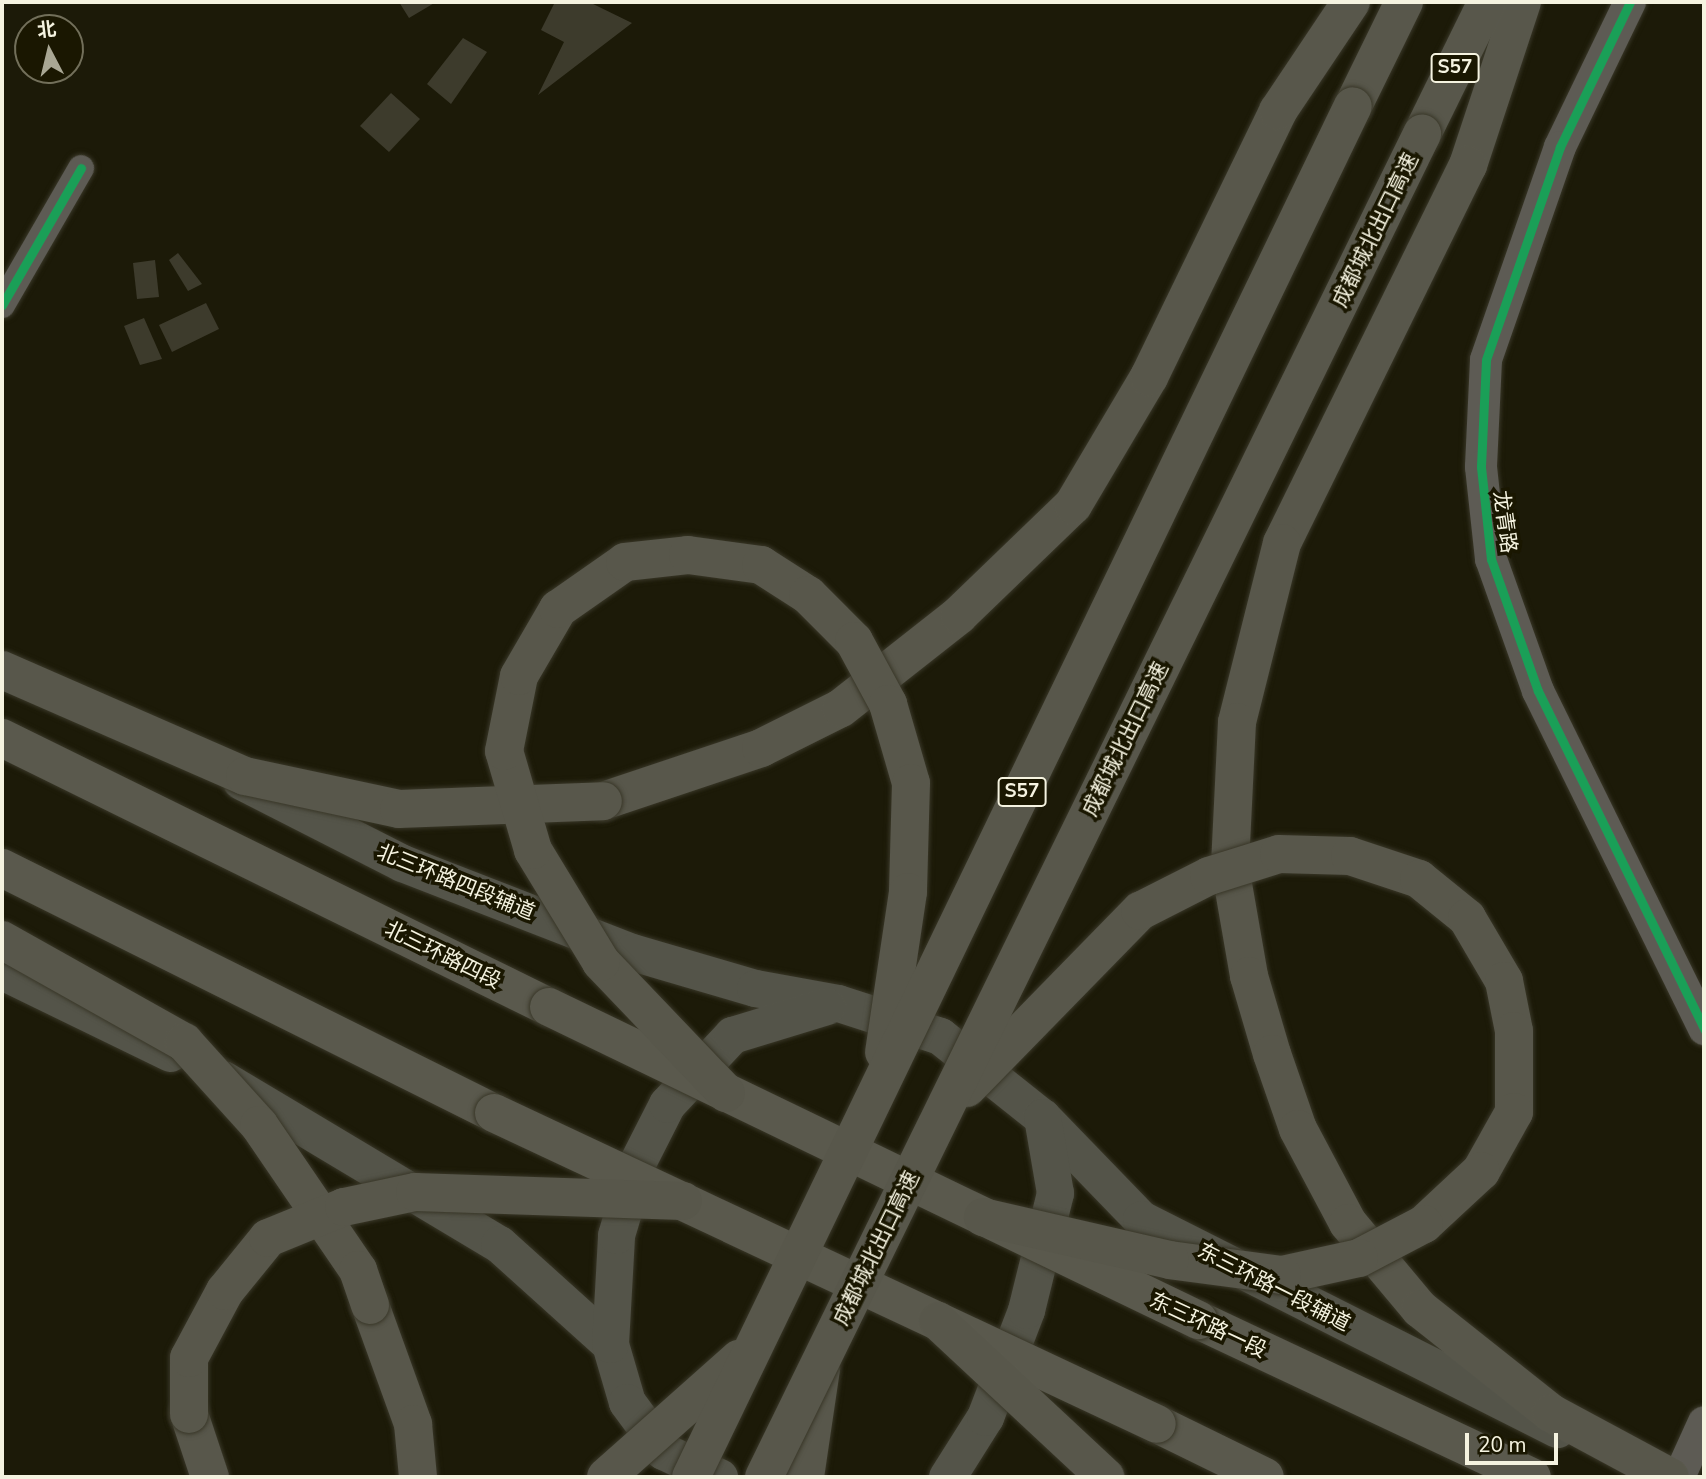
<!DOCTYPE html>
<html>
<head>
<meta charset="utf-8">
<style>
	body { margin:0 }
	#map { position:relative; width:1706px; height:1479px; overflow:hidden; background:#1c1a08; font-family:"Nunito Sans","Noto Sans SC",sans-serif }
	div>[style] { position:absolute }
	[style*='--x'] { left:calc(var(--x)*1px); top:calc(var(--y)*1px); width:calc(var(--w)*1px); rotate:calc(var(--a)*1deg) }
	.building>* { inset:0; background:#3d3b2c }
	.roads { filter:drop-shadow(0 0 2px #393728) drop-shadow(0 0 2px #393728) }
	.minor>* { height:26px; margin:-13px; padding:0 13px; transform-origin:13px; border-radius:13px; background:#5d5b54 }
	.tertiary>* { height:32px; margin:-16px; padding:0 16px; transform-origin:16px; border-radius:16px; background:#5d5b54 }
	.secondary>* { height:37px; margin:-18.5px; padding:0 18.5px; transform-origin:18.5px; border-radius:18.5px; background:#545449 }
	.trunk>* { height:38px; margin:-19px; padding:0 19px; transform-origin:19px; border-radius:19px; background:#5a594d }
	.motorway>* { height:38px; margin:-19px; padding:0 19px; transform-origin:19px; border-radius:19px; background:#58574b }
	.bridges { filter:drop-shadow(0 0 2px #393728) drop-shadow(0 0 2px #393728) }
	.trunk-bridge>* { height:38px; margin:-19px; padding:0 19px; transform-origin:19px; border-radius:19px; background:#5a594d }
	.motorway-bridge>* { height:38px; margin:-19px; padding:0 19px; transform-origin:19px; border-radius:19px; background:#58574b }
	.cycleway>* { height:9px; margin:-4.5px; padding:0 4.5px; transform-origin:4.5px; border-radius:4.5px; background:#1a9f57 }
	span { translate:-50% -50%; white-space:nowrap; text-align:center; line-height:1.15; -webkit-text-stroke:7px #1a1701; paint-order:stroke }
	.shield-label span { padding:2px 5px; background:#1a1701; border:2px solid; border-radius:5px; -webkit-text-stroke-width:0 }
	.shield-label { font-size:19px; color:#f5f3e0; font-weight:700 }
	.street-label { font-size:21px; color:#f5f3e0 }
	.frame { position:absolute; inset:0; border:4px solid #f5f3e0; pointer-events:none }
	.north { position:absolute; left:14px; top:14px; width:70px; height:70px; box-sizing:border-box; background:#1a1701; border:2px solid #726f5a; border-radius:50%; rotate:353deg; font-size:19px; font-weight:700; line-height:28px; text-align:center; color:#f5f3e0 }
	.north::after { content:''; display:block; margin:auto; width:24px; height:32px; background:#a9a794; clip-path:polygon(50% 0,100% 100%,50% 72%,0 100%) }
	.scale { position:absolute; left:1465px; top:1433px; width:93px; height:32px; box-sizing:border-box; border:4px solid #f5f3e0; border-top:0; padding-left:9px; font-size:21px; line-height:24px; white-space:nowrap; color:#f5f3e0; -webkit-text-stroke:5px #1a1701; paint-order:stroke }
</style>
</head>
<body>
<div id="map">
	<div class="building">
		<div style="clip-path:polygon(399px 2px,436px 2px,409px 18px)"></div>
		<div style="clip-path:polygon(555px 2px,589px 2px,632px 23px,538px 95px,564px 42px,541px 30px)"></div>
		<div style="clip-path:polygon(463px 38px,487px 52px,451px 104px,427px 84px)"></div>
		<div style="clip-path:polygon(391px 93px,420px 119px,389px 152px,360px 126px)"></div>
		<div style="clip-path:polygon(178px 253px,202px 284px,188px 291px,169px 260px)"></div>
		<div style="clip-path:polygon(155px 260px,159px 297px,137px 299px,133px 263px)"></div>
		<div style="clip-path:polygon(206px 303px,219px 329px,172px 352px,159px 325px)"></div>
		<div style="clip-path:polygon(144px 318px,162px 359px,140px 365px,124px 326px)"></div>
	</div>
	<div class="roads">
		<div class="minor">
			<div style="--x:2;--y:305;--w:158;--a:-60"></div>
		</div>
		<div class="tertiary">
			<div style="--x:1630;--y:2;--w:161;--a:115.8"></div>
			<div style="--x:1560;--y:147;--w:225;--a:109.2"></div>
			<div style="--x:1486;--y:360;--w:107;--a:92.7"></div>
			<div style="--x:1481;--y:467;--w:93;--a:83.8"></div>
			<div style="--x:1491;--y:559;--w:140;--a:70.4"></div>
			<div style="--x:1538;--y:691;--w:377;--a:63.8"></div>
			<div style="--x:1679;--y:1477;--w:60;--a:-65.6"></div>
		</div>
		<div class="secondary">
			<div style="--x:241;--y:781;--w:181;--a:27"></div>
			<div style="--x:402;--y:863;--w:247;--a:21.2"></div>
			<div style="--x:632;--y:952;--w:128;--a:16.3"></div>
			<div style="--x:755;--y:988;--w:84;--a:10.2"></div>
			<div style="--x:838;--y:1003;--w:107;--a:17.9"></div>
			<div style="--x:940;--y:1036;--w:130;--a:38.5"></div>
			<div style="--x:1042;--y:1117;--w:142;--a:45.9"></div>
			<div style="--x:1141;--y:1219;--w:466;--a:26.8"></div>
			<div style="--x:2;--y:971;--w:187;--a:26"></div>
			<div style="--x:223;--y:1079;--w:322;--a:30.9"></div>
			<div style="--x:499;--y:1244;--w:149;--a:42"></div>
			<div style="--x:610;--y:1344;--w:60;--a:73.7"></div>
			<div style="--x:627;--y:1402;--w:61;--a:53.7"></div>
			<div style="--x:663;--y:1451;--w:62;--a:24.9"></div>
			<div style="--x:610;--y:1344;--w:109;--a:-86.8"></div>
			<div style="--x:616;--y:1235;--w:77;--a:-73.4"></div>
			<div style="--x:638;--y:1161;--w:64;--a:-63"></div>
			<div style="--x:667;--y:1104;--w:95;--a:-46.7"></div>
			<div style="--x:732;--y:1035;--w:99;--a:-17"></div>
			<div style="--x:947;--y:1477;--w:71;--a:-57.7"></div>
			<div style="--x:985;--y:1417;--w:115;--a:-69"></div>
			<div style="--x:1026;--y:1310;--w:121;--a:-76.1"></div>
			<div style="--x:1055;--y:1193;--w:77;--a:-99.7"></div>
		</div>
		<div class="trunk">
			<div style="--x:2;--y:738;--w:610;--a:26.19"></div>
			<div style="--x:2;--y:868;--w:550;--a:26.47"></div>
			<div style="--x:1198;--y:1320;--w:369;--a:25.2"></div>
			<div style="--x:1157;--y:1424;--w:120;--a:26.1"></div>
		</div>
		<div class="motorway">
			<div style="--x:1522;--y:2;--w:172;--a:108.3"></div>
			<div style="--x:1468;--y:165;--w:421;--a:116.2"></div>
			<div style="--x:1282;--y:543;--w:185;--a:104.1"></div>
			<div style="--x:1237;--y:722;--w:145;--a:92.8"></div>
			<div style="--x:1230;--y:867;--w:111;--a:80.1"></div>
			<div style="--x:1249;--y:976;--w:81;--a:73.6"></div>
			<div style="--x:1272;--y:1054;--w:79;--a:70.9"></div>
			<div style="--x:1298;--y:1129;--w:106;--a:62"></div>
			<div style="--x:1348;--y:1223;--w:112;--a:50.1"></div>
			<div style="--x:1420;--y:1309;--w:167;--a:38.4"></div>
			<div style="--x:1551;--y:1413;--w:135;--a:28.3"></div>
			<div style="--x:1353;--y:106;--w:116;--a:-63.9"></div>
			<div style="--x:1422;--y:134;--w:147;--a:-63.8"></div>
			<div style="--x:603;--y:801;--w:167;--a:-18.5"></div>
			<div style="--x:761;--y:748;--w:89;--a:-26.6"></div>
			<div style="--x:841;--y:708;--w:150;--a:-38.2"></div>
			<div style="--x:959;--y:615;--w:158;--a:-44"></div>
			<div style="--x:1073;--y:505;--w:149;--a:-59.3"></div>
			<div style="--x:1149;--y:377;--w:296;--a:-64.1"></div>
			<div style="--x:1278;--y:111;--w:131;--a:-56.2"></div>
			<div style="--x:370;--y:1305;--w:127;--a:70.1"></div>
			<div style="--x:413;--y:1424;--w:53;--a:84.6"></div>
			<div style="--x:189;--y:1414;--w:66;--a:71.6"></div>
			<div style="--x:805;--y:1477;--w:109;--a:-81.6"></div>
		</div>
	</div>
	<div class="bridges">
		<div class="trunk-bridge">
			<div style="--x:549;--y:1007;--w:721;--a:25.75"></div>
			<div style="--x:494;--y:1113;--w:732;--a:25.13"></div>
		</div>
		<div class="motorway-bridge">
			<div style="--x:2;--y:670;--w:265;--a:23.6"></div>
			<div style="--x:245;--y:776;--w:157;--a:12.1"></div>
			<div style="--x:399;--y:809;--w:204;--a:-2.2"></div>
			<div style="--x:2;--y:940;--w:209;--a:29.3"></div>
			<div style="--x:184;--y:1042;--w:112;--a:47.9"></div>
			<div style="--x:259;--y:1125;--w:176;--a:55.7"></div>
			<div style="--x:358;--y:1270;--w:37;--a:71"></div>
			<div style="--x:967;--y:1088;--w:248;--a:-45.7"></div>
			<div style="--x:1140;--y:911;--w:77;--a:-26.9"></div>
			<div style="--x:1209;--y:876;--w:73;--a:-17.4"></div>
			<div style="--x:1279;--y:854;--w:71;--a:1.6"></div>
			<div style="--x:1350;--y:856;--w:73;--a:18.4"></div>
			<div style="--x:1419;--y:879;--w:62;--a:39.1"></div>
			<div style="--x:1467;--y:918;--w:73;--a:59.6"></div>
			<div style="--x:1504;--y:981;--w:51;--a:78.7"></div>
			<div style="--x:1514;--y:1031;--w:81;--a:90"></div>
			<div style="--x:1514;--y:1112;--w:68;--a:119.2"></div>
			<div style="--x:1481;--y:1171;--w:78;--a:137.1"></div>
			<div style="--x:1424;--y:1224;--w:73;--a:152.4"></div>
			<div style="--x:1359;--y:1258;--w:79;--a:167.6"></div>
			<div style="--x:1282;--y:1275;--w:113;--a:-172.4"></div>
			<div style="--x:1170;--y:1260;--w:192;--a:-167.1"></div>
			<div style="--x:726;--y:1093;--w:181;--a:-133.7"></div>
			<div style="--x:601;--y:962;--w:131;--a:-121.3"></div>
			<div style="--x:533;--y:850;--w:103;--a:-106.3"></div>
			<div style="--x:504;--y:751;--w:76;--a:-78.7"></div>
			<div style="--x:519;--y:676;--w:78;--a:-59.8"></div>
			<div style="--x:558;--y:609;--w:82;--a:-35"></div>
			<div style="--x:625;--y:562;--w:63;--a:-6.3"></div>
			<div style="--x:688;--y:555;--w:74;--a:7.8"></div>
			<div style="--x:761;--y:565;--w:56;--a:32.6"></div>
			<div style="--x:808;--y:595;--w:65;--a:45"></div>
			<div style="--x:854;--y:641;--w:72;--a:61.6"></div>
			<div style="--x:888;--y:704;--w:82;--a:73.8"></div>
			<div style="--x:911;--y:783;--w:109;--a:91.6"></div>
			<div style="--x:908;--y:892;--w:162;--a:98.5"></div>
			<div style="--x:938;--y:1321;--w:229;--a:43"></div>
			<div style="--x:189;--y:1414;--w:56;--a:-90"></div>
			<div style="--x:189;--y:1358;--w:76;--a:-61.8"></div>
			<div style="--x:225;--y:1291;--w:68;--a:-50.9"></div>
			<div style="--x:268;--y:1238;--w:82;--a:-22.2"></div>
			<div style="--x:344;--y:1207;--w:73;--a:-11.9"></div>
			<div style="--x:415;--y:1192;--w:268;--a:1.9"></div>
			<div style="--x:606;--y:1477;--w:178;--a:-41.6"></div>
			<div style="--x:691;--y:1477;--w:1522;--a:-64.23"></div>
			<div style="--x:764;--y:1477;--w:1496;--a:-63.9"></div>
		</div>
	</div>
	<div class="cycleway">
		<div style="--x:1630;--y:2;--w:161;--a:115.8"></div>
		<div style="--x:1560;--y:147;--w:225;--a:109.2"></div>
		<div style="--x:1486;--y:360;--w:107;--a:92.7"></div>
		<div style="--x:1481;--y:467;--w:93;--a:83.8"></div>
		<div style="--x:1491;--y:559;--w:140;--a:70.4"></div>
		<div style="--x:1538;--y:691;--w:377;--a:63.8"></div>
		<div style="--x:2;--y:305;--w:158;--a:-60"></div>
	</div>
	<div class="shield-label">
		<span style="left:1455px;top:68px">S57</span>
		<span style="left:1022px;top:792px">S57</span>
	</div>
	<div class="street-label">
		<span style="left:1375px;top:230px;rotate:-64deg">成都城北出口高速</span>
		<span style="left:1505px;top:522px;rotate:82deg">龙青路</span>
		<span style="left:1125px;top:739px;rotate:-64deg">成都城北出口高速</span>
		<span style="left:456px;top:882px;rotate:22deg">北三环路四段辅道</span>
		<span style="left:443px;top:955px;rotate:26deg">北三环路四段</span>
		<span style="left:876px;top:1248px;rotate:-64deg">成都城北出口高速</span>
		<span style="left:1274px;top:1287px;rotate:27deg">东三环路一段辅道</span>
		<span style="left:1208px;top:1325px;rotate:25deg">东三环路一段</span>
	</div>
	<div class="frame"></div>
	<div class="north">北</div>
	<div class="scale">20 m</div>
</div>
</body>
</html>
